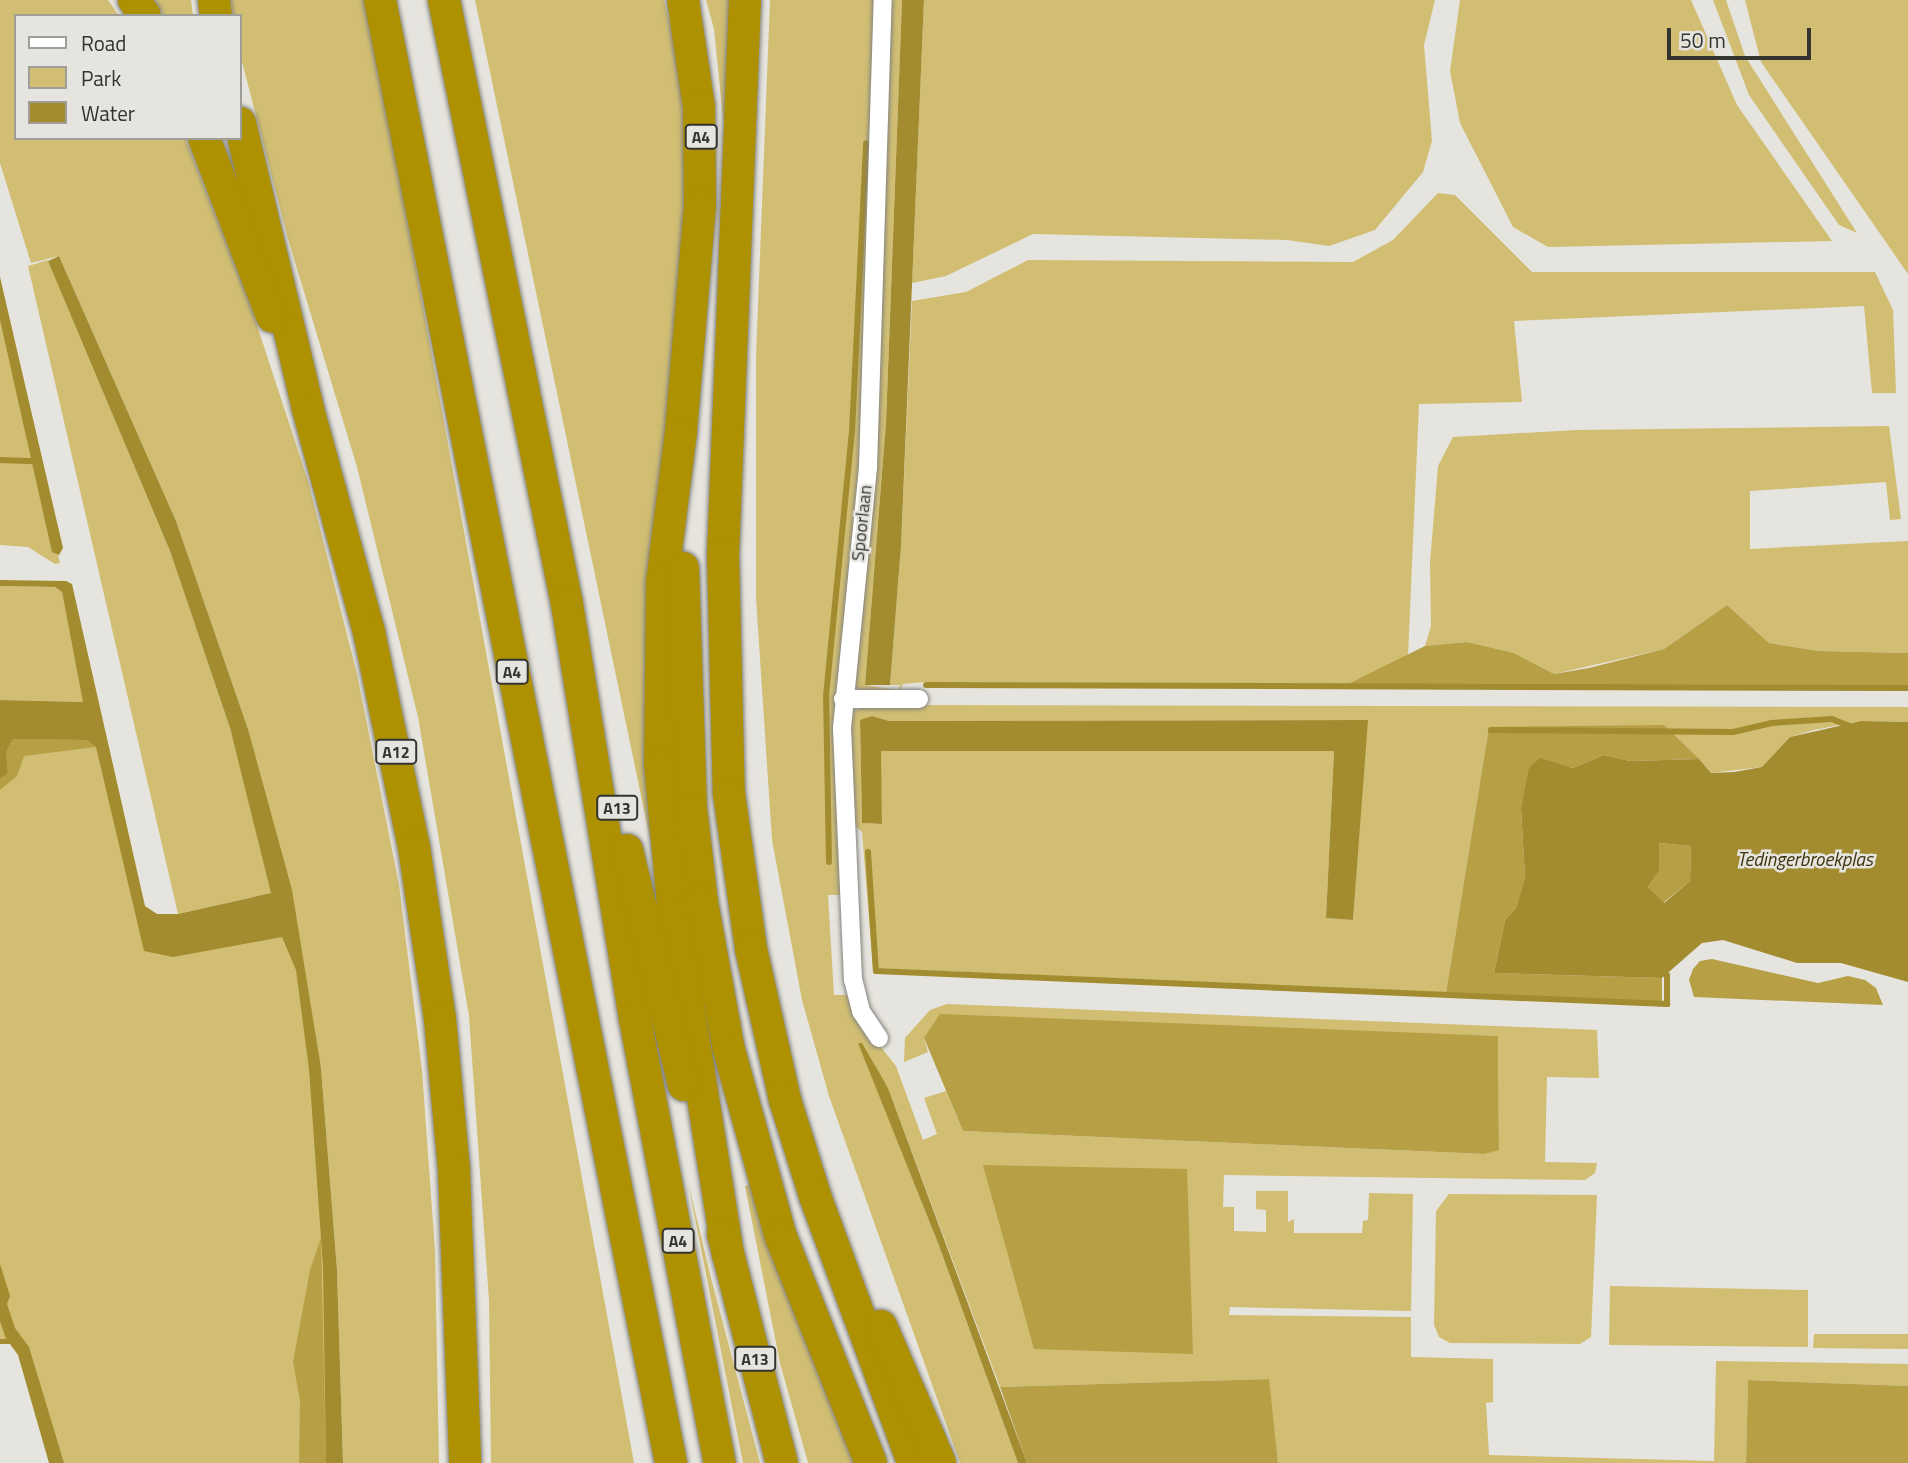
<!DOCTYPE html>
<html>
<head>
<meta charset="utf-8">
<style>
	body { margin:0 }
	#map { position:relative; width:1908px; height:1463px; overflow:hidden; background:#e6e4de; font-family:"Titillium Web",sans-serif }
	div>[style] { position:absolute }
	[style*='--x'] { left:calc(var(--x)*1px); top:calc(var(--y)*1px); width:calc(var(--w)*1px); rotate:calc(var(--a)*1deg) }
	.green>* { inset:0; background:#d1be73 }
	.forest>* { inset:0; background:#b69f45 }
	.water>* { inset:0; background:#a28c2f }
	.stream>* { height:6px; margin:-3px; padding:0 3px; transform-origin:3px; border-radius:3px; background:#a28c2f }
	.roads { filter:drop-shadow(0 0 2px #84837e) drop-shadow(0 0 2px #84837e) }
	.street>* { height:18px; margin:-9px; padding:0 9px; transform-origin:9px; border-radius:9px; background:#fff }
	.highway>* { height:32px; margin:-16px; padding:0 16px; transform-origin:16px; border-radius:16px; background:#ad9100 }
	span { translate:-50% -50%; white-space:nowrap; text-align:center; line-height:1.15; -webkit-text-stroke:5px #e6e4de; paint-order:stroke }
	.shield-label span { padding:2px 5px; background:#e6e4de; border:2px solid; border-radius:5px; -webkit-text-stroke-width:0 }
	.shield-label { font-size:16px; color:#333330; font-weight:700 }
	.street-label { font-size:18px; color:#333330 }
	.water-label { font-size:19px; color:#3d340d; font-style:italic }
	.legend { position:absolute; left:14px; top:14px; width:228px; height:126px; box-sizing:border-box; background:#e6e4de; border:2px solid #9e9d98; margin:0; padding:9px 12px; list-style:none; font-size:21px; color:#333330 }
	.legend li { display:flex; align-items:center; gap:14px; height:35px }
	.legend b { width:35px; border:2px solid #9e9d98 }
	.scale { position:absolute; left:1667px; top:28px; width:144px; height:32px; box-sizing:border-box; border:4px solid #333330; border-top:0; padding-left:9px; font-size:21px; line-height:24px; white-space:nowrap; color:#333330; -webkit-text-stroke:5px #e6e4de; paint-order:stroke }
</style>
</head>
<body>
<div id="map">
	<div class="green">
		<div style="clip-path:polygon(0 0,108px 0,119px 16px,16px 16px,16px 138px,185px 138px,249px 301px,308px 481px,357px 674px,399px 885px,422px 1070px,435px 1251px,439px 1463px,343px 1463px,337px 1270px,321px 1068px,248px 729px,176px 521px,59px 256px,31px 263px,0 163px)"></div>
		<div style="clip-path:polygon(155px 0,191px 0,193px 16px,164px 16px)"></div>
		<div style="clip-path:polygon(231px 0,367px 0,634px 1463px,491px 1463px,489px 1301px,469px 1016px,418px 717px,357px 467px,288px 239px,240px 54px,240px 16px,233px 16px)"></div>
		<div style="clip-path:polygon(475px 0,664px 0,677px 57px,683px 93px,687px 192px,662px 896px)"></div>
		<div style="clip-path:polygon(706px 0,731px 0,727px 120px,723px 119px,714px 29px)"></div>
		<div style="clip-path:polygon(770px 0,877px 0,861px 449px,835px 728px,842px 895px,828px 895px,834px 995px,847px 995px,868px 1031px,896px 1066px,923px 1140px,937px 1134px,924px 1098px,946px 1091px,963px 1131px,1483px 1154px,1499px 1149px,1498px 1036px,1225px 1028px,924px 1038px,928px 1052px,904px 1062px,905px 1038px,930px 1010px,947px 1004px,1597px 1030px,1599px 1078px,1547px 1077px,1545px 1162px,1597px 1163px,1595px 1173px,1585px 1180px,1224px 1175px,1223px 1207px,1234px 1207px,1234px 1231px,1266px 1232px,1266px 1210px,1256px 1209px,1256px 1191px,1288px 1191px,1288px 1222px,1294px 1219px,1294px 1233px,1362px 1233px,1363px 1221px,1368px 1220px,1369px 1193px,1413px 1194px,1411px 1311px,1230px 1307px,1229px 1315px,1411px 1317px,1411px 1357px,1493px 1359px,1493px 1402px,1486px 1403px,1489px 1455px,1714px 1461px,1716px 1361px,1908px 1364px,1908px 1386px,1748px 1380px,1746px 1463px,1278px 1463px,1268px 1379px,1000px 1387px,888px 1088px,859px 1043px,938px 1243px,1018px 1463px,960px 1463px,829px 1096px,802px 1000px,772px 840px,756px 598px,756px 357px)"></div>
		<div style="clip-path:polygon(891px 0,902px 0,886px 423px,865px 685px,897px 690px,901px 685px,890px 685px,901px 546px,912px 301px,966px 292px,1028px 260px,1353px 262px,1393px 240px,1438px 193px,1455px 195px,1532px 272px,1875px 272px,1893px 310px,1896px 393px,1872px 393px,1864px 306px,1514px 321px,1522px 402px,1419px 404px,1408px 656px,1348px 684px,924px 682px,903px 684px,898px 694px,862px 693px,854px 685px)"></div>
		<div style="clip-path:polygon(924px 0,1435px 0,1424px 45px,1432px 141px,1423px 172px,1375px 230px,1329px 246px,1287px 240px,1033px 234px,946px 276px,912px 283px)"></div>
		<div style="clip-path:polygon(1460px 0,1691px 0,1737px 105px,1832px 241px,1548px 247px,1513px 227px,1460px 123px,1450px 71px)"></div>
		<div style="clip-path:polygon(1713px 0,1726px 0,1745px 56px,1857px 233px,1839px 225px,1749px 95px)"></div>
		<div style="clip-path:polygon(1745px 0,1908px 0,1908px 274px,1761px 62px)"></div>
		<div style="clip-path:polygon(48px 260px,170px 551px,230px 728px,272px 893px,178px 914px,28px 266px)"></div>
		<div style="clip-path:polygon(0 316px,60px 563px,55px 564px,28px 547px,0 545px)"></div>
		<div style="clip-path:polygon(1889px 426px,1901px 519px,1890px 520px,1886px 482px,1750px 491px,1750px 549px,1908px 541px,1908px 653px,1819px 651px,1769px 643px,1727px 605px,1664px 649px,1554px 674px,1514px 653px,1467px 642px,1425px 646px,1431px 626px,1430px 562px,1438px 466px,1453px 437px,1576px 430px)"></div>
		<div style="clip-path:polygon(0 586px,55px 587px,62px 592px,84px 702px,0 700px)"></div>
		<div style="clip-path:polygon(evenodd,867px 705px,1908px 707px,1908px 722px,1861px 721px,1814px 730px,1790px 737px,1762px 767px,1711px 773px,1699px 759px,1489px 727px,1446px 993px,873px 968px,862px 832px,851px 822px,850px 713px,867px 705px,872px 716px,889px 721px,1367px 720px,1353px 920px,1326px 918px,1334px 751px,880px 751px,882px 824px,862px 823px,860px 721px,872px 716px)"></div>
		<div style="clip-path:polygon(0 712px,97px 712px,145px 916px,292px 914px,319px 1107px,334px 1463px,56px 1463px,14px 1341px,0 1341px)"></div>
		<div style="clip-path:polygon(688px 1182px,711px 1278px,760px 1463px,743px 1463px)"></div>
		<div style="clip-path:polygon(757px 1182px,866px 1463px,808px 1463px,780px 1363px,745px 1186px)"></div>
		<div style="clip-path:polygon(1449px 1194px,1597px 1195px,1591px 1337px,1580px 1344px,1450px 1343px,1439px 1337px,1434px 1325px,1436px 1211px)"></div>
		<div style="clip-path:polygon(1610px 1286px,1808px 1290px,1808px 1347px,1609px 1345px)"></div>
		<div style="clip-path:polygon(1814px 1334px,1908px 1334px,1908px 1349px,1813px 1348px)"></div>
	</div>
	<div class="forest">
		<div style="clip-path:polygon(1727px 605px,1769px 643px,1819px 651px,1908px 653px,1908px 686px,1348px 684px,1425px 646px,1467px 642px,1514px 653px,1554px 674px,1589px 668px,1664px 649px)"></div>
		<div style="clip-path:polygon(1664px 725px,1699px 759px,1630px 761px,1604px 755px,1573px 768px,1540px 759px,1521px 809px,1525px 877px,1516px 908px,1505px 920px,1494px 973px,1662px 978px,1662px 1002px,1446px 993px,1489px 727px)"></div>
		<div style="clip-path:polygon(13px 739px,86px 740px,96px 747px,24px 756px,17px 776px,0 790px,0 779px,8px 773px,6px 752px)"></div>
		<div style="clip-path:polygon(1659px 843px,1691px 846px,1690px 881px,1663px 903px,1648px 887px,1659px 871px)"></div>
		<div style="clip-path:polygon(1712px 959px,1818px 983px,1848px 976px,1865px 980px,1876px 988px,1883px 1005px,1694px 997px,1689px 980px,1693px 969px,1700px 961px)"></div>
		<div style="clip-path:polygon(940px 1014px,1498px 1036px,1499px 1150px,1484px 1154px,963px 1131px,924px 1038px)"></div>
		<div style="clip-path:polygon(983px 1165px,1187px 1169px,1193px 1354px,1034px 1349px)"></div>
		<div style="clip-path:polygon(321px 1238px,326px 1463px,299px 1463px,300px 1400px,293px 1362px,310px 1270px)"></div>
		<div style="clip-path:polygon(1269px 1379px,1278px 1463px,1027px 1463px,1000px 1387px)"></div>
		<div style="clip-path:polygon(1748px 1380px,1908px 1386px,1908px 1463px,1746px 1463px)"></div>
	</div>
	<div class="water">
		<div style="clip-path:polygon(902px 0,924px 0,901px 546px,890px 685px,865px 685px,886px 423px)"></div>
		<div style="clip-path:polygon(59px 256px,176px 521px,248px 729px,292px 890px,321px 1068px,337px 1270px,343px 1463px,326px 1463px,323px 1266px,309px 1069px,296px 970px,282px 937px,173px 957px,144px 951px,96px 747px,86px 740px,13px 739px,6px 752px,8px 773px,0 779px,0 700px,83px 702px,62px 592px,55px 587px,0 586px,0 580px,66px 581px,72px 584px,145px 906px,157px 914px,178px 914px,271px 893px,230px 728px,170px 551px,48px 261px)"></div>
		<div style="clip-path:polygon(0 277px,63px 548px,59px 555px,52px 552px,0 320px)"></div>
		<div style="clip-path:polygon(872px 716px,889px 721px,1368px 720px,1353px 920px,1326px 918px,1334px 751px,881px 751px,882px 824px,862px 823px,860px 720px)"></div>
		<div style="clip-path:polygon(evenodd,1861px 721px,1908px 722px,1908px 982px,1841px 963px,1797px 963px,1723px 940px,1702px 943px,1662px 978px,1494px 973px,1505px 920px,1516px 908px,1525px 877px,1521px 809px,1529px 768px,1540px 758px,1573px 768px,1604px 755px,1630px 761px,1699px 759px,1711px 773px,1734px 772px,1762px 767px,1790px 737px,1861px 721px,1659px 843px,1691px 846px,1690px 881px,1664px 903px,1648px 887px,1659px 871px,1659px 843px)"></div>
		<div style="clip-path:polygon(858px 1043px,862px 1043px,888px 1088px,1027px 1463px,1018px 1463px,938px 1243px)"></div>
		<div style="clip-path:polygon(0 1264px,10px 1296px,7px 1304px,15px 1328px,29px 1347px,64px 1463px,49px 1463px,18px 1355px,10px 1344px,0 1344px,0 1339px,6px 1339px,0 1321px)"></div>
	</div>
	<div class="stream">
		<div style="--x:0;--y:460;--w:35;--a:2"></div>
		<div style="--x:926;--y:685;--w:982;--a:0.18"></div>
		<div style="--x:1491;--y:730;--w:242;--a:0.5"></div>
		<div style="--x:1733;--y:732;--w:39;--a:-13"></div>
		<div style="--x:1771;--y:723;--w:61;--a:-3.8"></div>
		<div style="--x:1832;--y:719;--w:18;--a:22"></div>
		<div style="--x:868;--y:852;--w:119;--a:86.2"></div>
		<div style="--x:876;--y:971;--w:792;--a:2.39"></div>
		<div style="--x:1667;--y:1004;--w:29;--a:-90"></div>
		<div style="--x:829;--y:862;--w:166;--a:-91"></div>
		<div style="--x:826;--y:696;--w:265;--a:-84.4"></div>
		<div style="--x:852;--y:432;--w:289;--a:-87.2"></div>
	</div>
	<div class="roads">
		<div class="street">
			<div style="--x:843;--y:699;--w:76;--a:0"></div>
			<div style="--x:879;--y:1038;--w:32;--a:-124"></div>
			<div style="--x:861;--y:1011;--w:32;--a:-104"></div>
			<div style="--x:853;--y:980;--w:252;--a:-92.5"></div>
			<div style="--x:842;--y:728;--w:262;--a:-84.3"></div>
			<div style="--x:868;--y:467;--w:467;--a:-88.2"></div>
		</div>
		<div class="highway">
			<div style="--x:134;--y:0;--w:19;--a:55"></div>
			<div style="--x:214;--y:0;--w:16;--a:83"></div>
			<div style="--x:380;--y:0;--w:1492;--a:78.75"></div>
			<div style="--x:444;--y:0;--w:616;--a:78.49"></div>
			<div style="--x:567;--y:604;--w:421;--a:80.7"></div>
			<div style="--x:635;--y:1019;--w:452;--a:79.2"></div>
			<div style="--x:683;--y:0;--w:108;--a:81.5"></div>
			<div style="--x:699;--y:107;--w:98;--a:89.4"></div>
			<div style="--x:700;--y:205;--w:228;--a:94.8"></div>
			<div style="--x:681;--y:432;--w:151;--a:97.2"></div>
			<div style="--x:662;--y:582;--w:181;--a:90.6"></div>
			<div style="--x:660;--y:763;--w:155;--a:84.8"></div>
			<div style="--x:674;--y:917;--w:342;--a:80.9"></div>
			<div style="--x:745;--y:0;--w:555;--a:92.27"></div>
			<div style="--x:723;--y:555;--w:239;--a:88.6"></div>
			<div style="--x:729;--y:794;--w:157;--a:81.9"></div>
			<div style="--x:751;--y:949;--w:155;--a:77.3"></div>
			<div style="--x:785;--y:1100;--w:101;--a:72.6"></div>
			<div style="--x:815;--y:1196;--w:284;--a:69.8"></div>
			<div style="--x:240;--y:123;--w:294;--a:76.6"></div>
			<div style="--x:308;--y:409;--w:231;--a:74.7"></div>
			<div style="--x:369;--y:632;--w:220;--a:78.2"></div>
			<div style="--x:414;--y:847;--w:174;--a:81.4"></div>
			<div style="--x:440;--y:1019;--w:152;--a:84.7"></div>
			<div style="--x:454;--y:1170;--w:293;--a:87.8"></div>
			<div style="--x:204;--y:138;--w:191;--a:69.1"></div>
			<div style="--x:683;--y:568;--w:240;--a:88.1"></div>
			<div style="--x:691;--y:808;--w:95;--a:83.3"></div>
			<div style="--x:702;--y:902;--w:150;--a:79.7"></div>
			<div style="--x:729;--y:1050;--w:194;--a:74.5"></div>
			<div style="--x:781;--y:1237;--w:243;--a:68.3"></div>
			<div style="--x:627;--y:850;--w:242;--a:76.4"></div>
			<div style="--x:723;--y:1234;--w:236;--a:75.6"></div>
			<div style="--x:881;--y:1326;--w:149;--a:66.7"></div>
		</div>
	</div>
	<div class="shield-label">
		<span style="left:701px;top:137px">A4</span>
		<span style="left:512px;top:672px">A4</span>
		<span style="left:396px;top:752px">A12</span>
		<span style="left:617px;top:808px">A13</span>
		<span style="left:678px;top:1241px">A4</span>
		<span style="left:755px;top:1359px">A13</span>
	</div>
	<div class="street-label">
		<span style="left:862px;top:523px;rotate:-84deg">Spoorlaan</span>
	</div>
	<div class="water-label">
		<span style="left:1805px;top:859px">Tedingerbroekplas</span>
	</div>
	<ul class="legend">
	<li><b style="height:9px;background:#fff"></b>Road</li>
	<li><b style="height:19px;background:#d1be73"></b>Park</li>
	<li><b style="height:19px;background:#a28c2f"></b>Water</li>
	</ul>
	<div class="scale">50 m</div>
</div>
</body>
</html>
